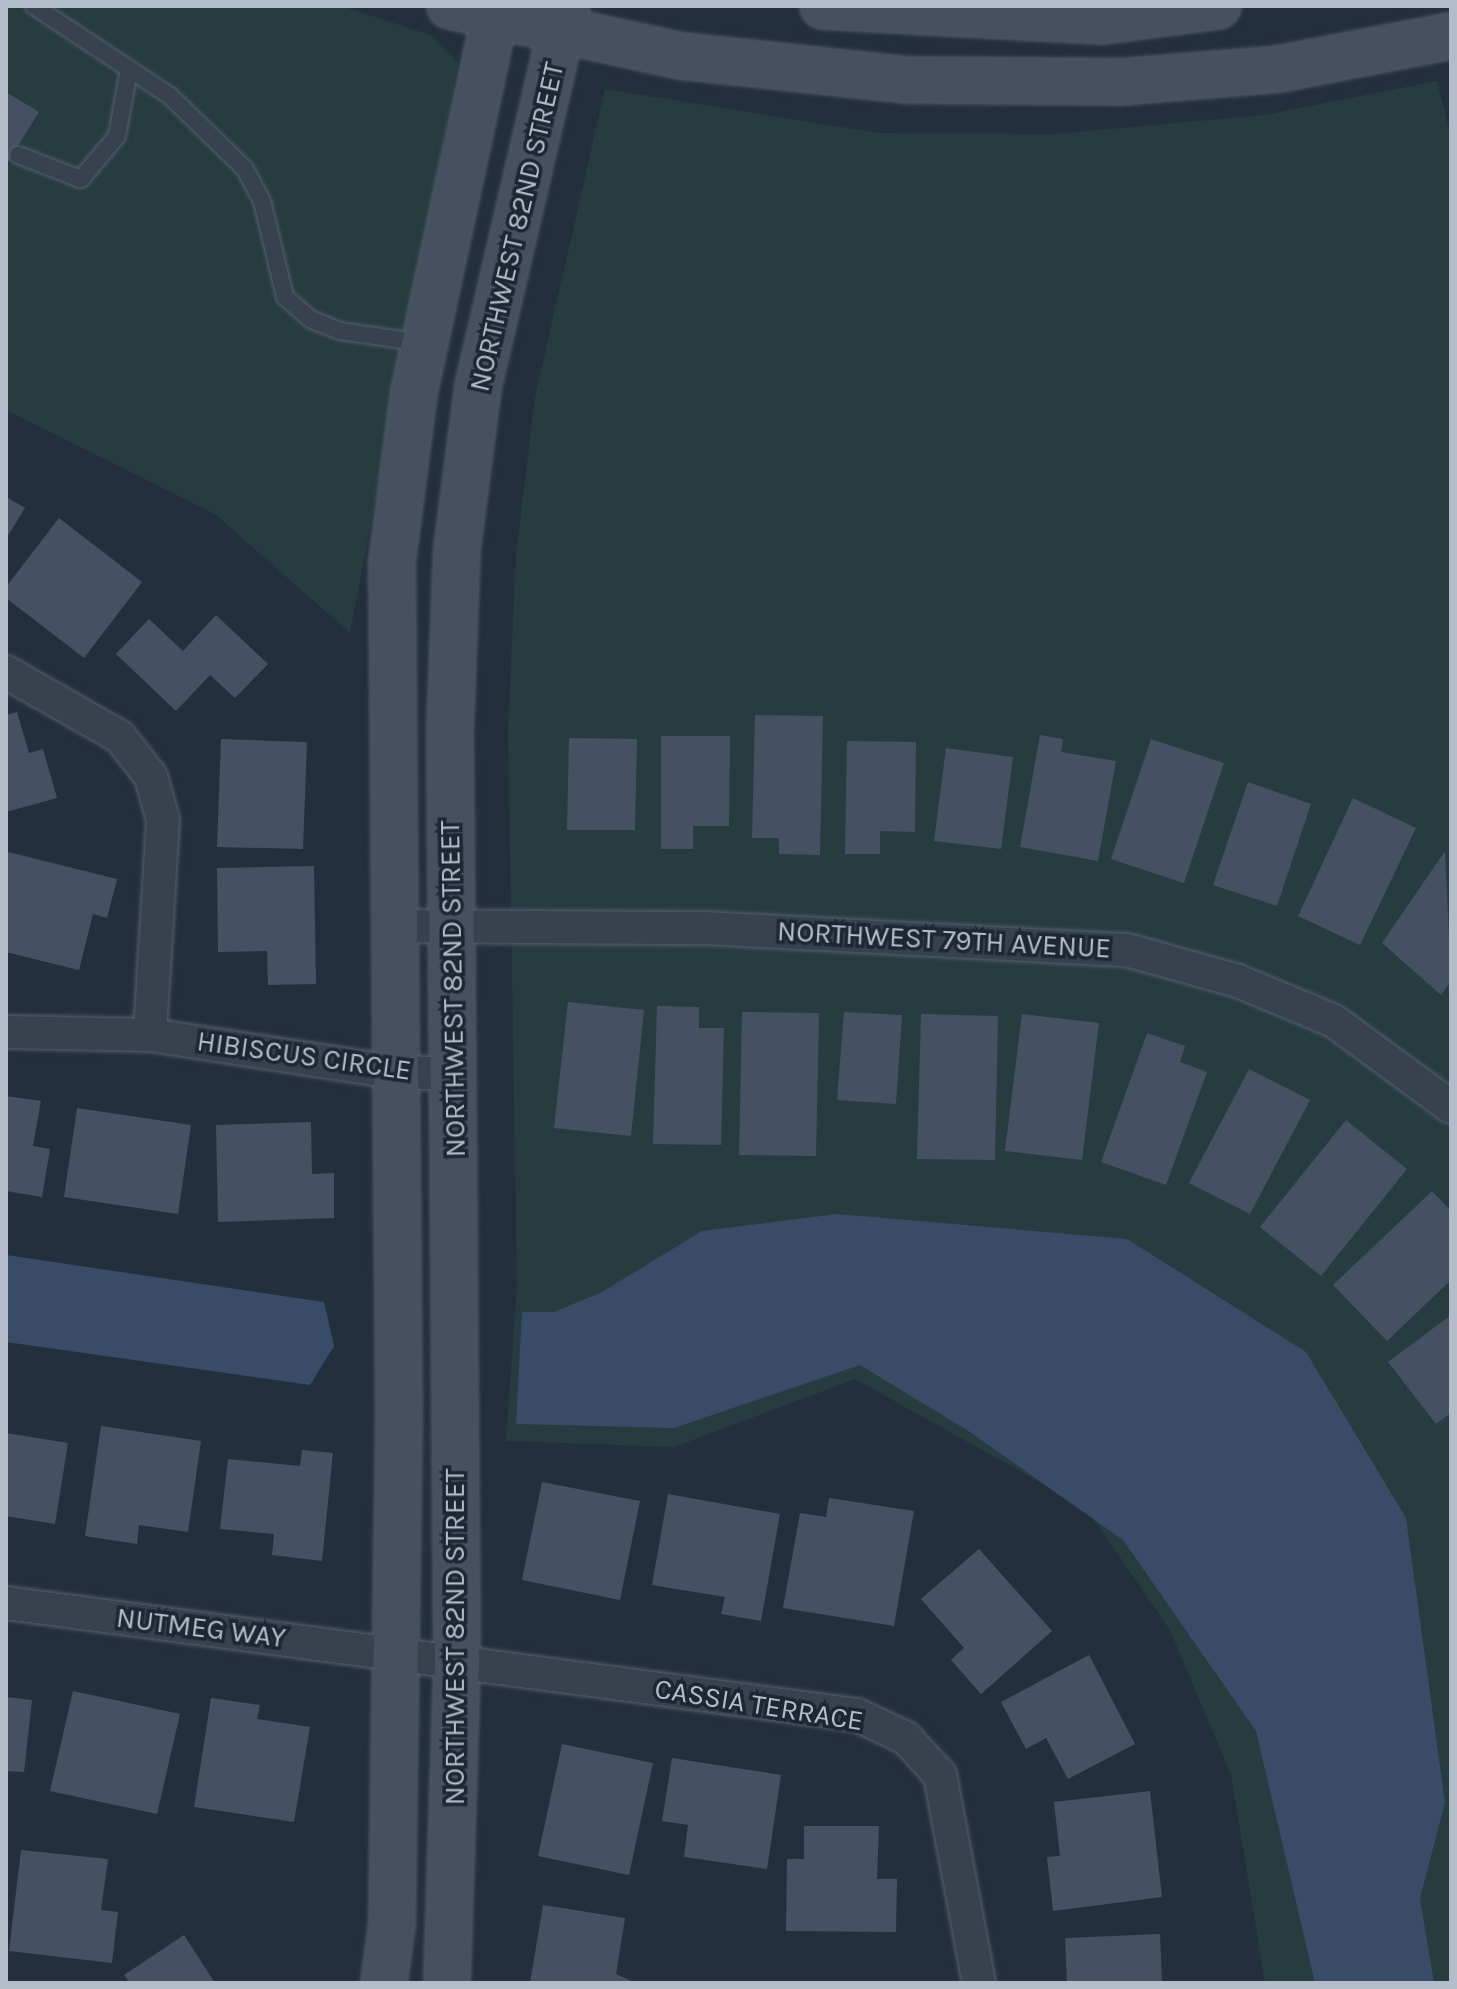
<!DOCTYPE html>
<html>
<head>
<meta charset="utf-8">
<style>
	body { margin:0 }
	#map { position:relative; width:1457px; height:1989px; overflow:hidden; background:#242f3e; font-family:Karla,sans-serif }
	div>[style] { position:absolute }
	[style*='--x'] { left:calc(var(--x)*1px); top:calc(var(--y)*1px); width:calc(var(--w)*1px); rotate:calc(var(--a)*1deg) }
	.green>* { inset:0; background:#263c3f }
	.water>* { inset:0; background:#394c67 }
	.building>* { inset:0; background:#455162 }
	.roads { filter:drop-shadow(0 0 2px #565f6c) drop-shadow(0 0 2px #565f6c) }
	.lane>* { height:16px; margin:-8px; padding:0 8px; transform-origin:8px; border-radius:8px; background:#38414e }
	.street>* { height:32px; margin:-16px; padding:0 16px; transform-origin:16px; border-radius:16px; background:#38414e }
	.secondary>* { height:44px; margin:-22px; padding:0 22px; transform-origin:22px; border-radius:22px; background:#465061 }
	span { translate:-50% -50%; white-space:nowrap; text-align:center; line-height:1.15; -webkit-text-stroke:7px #1d2633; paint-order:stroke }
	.street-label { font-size:28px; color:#b4bcc9 }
	.frame { position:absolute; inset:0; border:8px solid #b4bcc9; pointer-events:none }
</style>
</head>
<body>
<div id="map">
	<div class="green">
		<div style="clip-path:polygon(6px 6px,342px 6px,430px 35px,458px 63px,350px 633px,215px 514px,6px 410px)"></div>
		<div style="clip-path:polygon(1437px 81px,1451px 137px,1451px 1983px,1265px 1983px,1231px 1775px,1170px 1630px,1086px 1508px,855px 1379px,674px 1447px,506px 1441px,517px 1286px,508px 730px,516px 554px,535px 397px,605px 89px,879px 133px,1054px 134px,1263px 115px)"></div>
	</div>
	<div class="water">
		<div style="clip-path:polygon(837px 1214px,1127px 1239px,1306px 1352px,1406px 1518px,1445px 1803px,1420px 1898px,1434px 1983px,1315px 1983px,1256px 1731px,1123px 1540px,970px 1432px,860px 1365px,674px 1428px,516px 1424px,522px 1312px,554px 1312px,602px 1292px,702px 1231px)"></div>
		<div style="clip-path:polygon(6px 1255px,324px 1302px,334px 1346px,310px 1385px,6px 1342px)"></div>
	</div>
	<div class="building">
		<div style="clip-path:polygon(6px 92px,39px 112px,6px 165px)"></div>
		<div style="clip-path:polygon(6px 497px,25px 508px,6px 539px)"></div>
		<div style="clip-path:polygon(59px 518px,142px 582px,84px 658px,6px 598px,6px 587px)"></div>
		<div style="clip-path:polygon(216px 615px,268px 664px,235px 698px,210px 675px,176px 711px,116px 654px,149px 619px,183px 651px)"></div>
		<div style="clip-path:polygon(17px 712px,29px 753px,43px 749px,57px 798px,6px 812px,6px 715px)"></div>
		<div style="clip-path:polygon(755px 715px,823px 716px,820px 855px,779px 854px,779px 838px,752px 838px)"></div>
		<div style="clip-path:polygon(1040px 735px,1063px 739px,1061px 752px,1116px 761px,1098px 861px,1020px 847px)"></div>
		<div style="clip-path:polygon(661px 736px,730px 736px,729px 826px,693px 826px,693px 849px,661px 849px)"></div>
		<div style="clip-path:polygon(569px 738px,637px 739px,635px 830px,567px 830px)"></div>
		<div style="clip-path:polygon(221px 739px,307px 742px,303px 849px,217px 847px)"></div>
		<div style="clip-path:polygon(1151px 739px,1224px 763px,1184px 883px,1111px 859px)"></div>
		<div style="clip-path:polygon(847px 741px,916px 742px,915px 832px,880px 831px,880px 854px,845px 854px)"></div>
		<div style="clip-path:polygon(946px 748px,1013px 757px,1001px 849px,934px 841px)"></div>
		<div style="clip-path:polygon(1248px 782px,1311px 804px,1277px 906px,1213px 885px)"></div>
		<div style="clip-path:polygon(1353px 798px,1416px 828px,1360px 945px,1298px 916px)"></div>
		<div style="clip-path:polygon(1445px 851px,1451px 981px,1441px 995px,1382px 943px)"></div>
		<div style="clip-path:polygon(8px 852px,117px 879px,107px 918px,93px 914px,79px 970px,6px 952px)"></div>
		<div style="clip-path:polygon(314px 866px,316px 984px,268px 985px,267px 951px,218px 952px,217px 868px)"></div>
		<div style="clip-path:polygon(568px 1002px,644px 1010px,631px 1136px,554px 1128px)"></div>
		<div style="clip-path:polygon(657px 1006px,699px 1007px,699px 1028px,724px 1028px,721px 1145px,653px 1144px)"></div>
		<div style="clip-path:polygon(742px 1012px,819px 1013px,816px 1156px,739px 1155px)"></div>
		<div style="clip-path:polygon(844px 1012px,902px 1015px,896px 1104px,837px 1100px)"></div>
		<div style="clip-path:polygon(921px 1014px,998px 1016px,995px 1160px,917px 1159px)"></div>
		<div style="clip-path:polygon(1022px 1014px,1099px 1023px,1082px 1160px,1005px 1151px)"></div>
		<div style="clip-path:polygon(1147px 1033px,1185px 1046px,1180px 1062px,1207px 1072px,1166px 1185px,1101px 1162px)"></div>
		<div style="clip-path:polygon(1249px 1069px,1310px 1100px,1250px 1214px,1189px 1183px)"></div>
		<div style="clip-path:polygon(6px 1096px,41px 1101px,33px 1146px,50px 1149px,42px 1197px,6px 1191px)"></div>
		<div style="clip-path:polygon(77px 1108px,191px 1125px,178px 1214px,64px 1197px)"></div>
		<div style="clip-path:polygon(1346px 1120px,1407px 1169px,1321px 1276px,1260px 1227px)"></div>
		<div style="clip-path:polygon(311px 1122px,312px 1174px,334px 1173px,334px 1218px,218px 1222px,216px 1125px)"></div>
		<div style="clip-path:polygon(1432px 1191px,1451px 1211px,1451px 1280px,1387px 1341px,1333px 1285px)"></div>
		<div style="clip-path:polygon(1451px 1315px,1451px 1413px,1436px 1424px,1388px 1362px)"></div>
		<div style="clip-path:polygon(101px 1426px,201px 1441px,188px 1532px,139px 1525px,137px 1544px,85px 1536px)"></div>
		<div style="clip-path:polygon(6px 1433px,68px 1443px,55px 1524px,6px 1516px)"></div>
		<div style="clip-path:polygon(302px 1450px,333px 1453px,322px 1561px,272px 1555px,274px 1534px,220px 1529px,228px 1459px,300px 1466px)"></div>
		<div style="clip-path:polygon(542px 1482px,640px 1501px,620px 1600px,522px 1580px)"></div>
		<div style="clip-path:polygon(668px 1494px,780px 1514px,761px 1621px,721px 1614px,725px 1597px,652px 1585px)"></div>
		<div style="clip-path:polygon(829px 1498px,914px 1511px,894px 1626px,783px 1608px,800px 1513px,826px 1517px)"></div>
		<div style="clip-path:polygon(979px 1549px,1052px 1631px,981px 1694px,951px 1660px,964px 1648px,921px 1599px)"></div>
		<div style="clip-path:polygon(1089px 1655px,1135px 1744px,1068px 1779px,1046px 1738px,1026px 1749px,1001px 1702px)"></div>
		<div style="clip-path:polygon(73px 1691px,180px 1714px,157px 1814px,50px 1791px)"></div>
		<div style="clip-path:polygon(6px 1697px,32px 1700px,24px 1772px,6px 1771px)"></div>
		<div style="clip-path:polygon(211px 1698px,260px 1705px,257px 1719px,310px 1727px,294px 1822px,194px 1807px)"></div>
		<div style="clip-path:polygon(562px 1744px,653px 1763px,629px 1875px,538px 1856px)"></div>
		<div style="clip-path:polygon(672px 1758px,781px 1775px,767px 1869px,684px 1857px,688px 1825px,662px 1821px)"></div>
		<div style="clip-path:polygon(1150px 1791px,1162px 1897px,1053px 1911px,1047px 1857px,1060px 1856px,1054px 1802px)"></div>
		<div style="clip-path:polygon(804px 1826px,879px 1826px,877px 1879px,897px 1879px,896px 1932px,786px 1931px,787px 1859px,804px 1859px)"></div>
		<div style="clip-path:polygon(21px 1850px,108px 1859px,101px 1910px,118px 1912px,112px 1963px,9px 1951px)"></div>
		<div style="clip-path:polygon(543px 1905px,625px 1918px,616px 1974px,636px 1983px,530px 1983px)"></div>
		<div style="clip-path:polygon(1160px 1934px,1162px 1983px,1067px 1983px,1065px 1938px)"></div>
		<div style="clip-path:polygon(184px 1935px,215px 1983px,130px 1983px,124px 1975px)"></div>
	</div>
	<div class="roads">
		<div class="lane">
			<div style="--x:34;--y:6;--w:163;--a:33.5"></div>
			<div style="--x:170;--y:96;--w:105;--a:44.2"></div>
			<div style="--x:245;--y:169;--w:36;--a:62"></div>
			<div style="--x:262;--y:201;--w:99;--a:76.5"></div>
			<div style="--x:285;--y:297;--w:33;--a:41"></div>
			<div style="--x:310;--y:319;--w:32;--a:22"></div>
			<div style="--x:340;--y:331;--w:84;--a:8.2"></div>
			<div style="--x:18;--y:155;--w:67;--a:20.9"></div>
			<div style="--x:81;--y:179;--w:56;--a:-50.1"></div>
			<div style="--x:117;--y:136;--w:68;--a:-79.8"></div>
		</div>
		<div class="street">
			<div style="--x:6;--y:672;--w:131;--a:29.7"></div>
			<div style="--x:120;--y:737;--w:51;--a:52.2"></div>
			<div style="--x:151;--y:777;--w:45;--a:74.4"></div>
			<div style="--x:163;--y:820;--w:215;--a:93.5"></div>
			<div style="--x:396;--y:926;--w:307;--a:0.4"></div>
			<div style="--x:703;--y:928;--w:425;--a:3"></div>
			<div style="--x:1127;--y:950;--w:115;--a:15.6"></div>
			<div style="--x:1238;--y:981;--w:104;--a:22.6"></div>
			<div style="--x:1334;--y:1021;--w:145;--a:36.3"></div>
			<div style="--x:6;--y:1032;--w:144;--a:1.2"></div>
			<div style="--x:150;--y:1035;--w:248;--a:8.6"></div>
			<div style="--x:395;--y:1072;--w:62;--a:1.8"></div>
			<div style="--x:6;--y:1603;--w:858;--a:7.5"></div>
			<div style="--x:857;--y:1715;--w:54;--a:25.1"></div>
			<div style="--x:906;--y:1738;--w:50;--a:47.4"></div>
			<div style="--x:940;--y:1775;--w:212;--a:79.4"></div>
		</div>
		<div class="secondary">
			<div style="--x:450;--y:6;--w:237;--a:12.2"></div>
			<div style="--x:682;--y:56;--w:225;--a:6.1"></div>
			<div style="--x:906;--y:80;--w:213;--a:0.5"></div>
			<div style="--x:1119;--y:82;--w:161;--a:-4.6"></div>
			<div style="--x:1279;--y:69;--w:175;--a:-10.9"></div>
			<div style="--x:823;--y:6;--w:279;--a:3.1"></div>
			<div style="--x:1102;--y:21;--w:117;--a:-7.4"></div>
			<div style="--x:384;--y:1983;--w:60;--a:-82.3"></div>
			<div style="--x:392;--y:1924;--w:506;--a:-89.21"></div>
			<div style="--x:399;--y:1418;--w:856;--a:-90.47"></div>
			<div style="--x:392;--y:562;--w:170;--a:-82.6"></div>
			<div style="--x:414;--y:393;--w:396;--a:-77.9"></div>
			<div style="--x:447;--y:1983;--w:322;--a:-88.2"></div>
			<div style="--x:457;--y:1661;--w:932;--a:-90.43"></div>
			<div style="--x:450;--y:729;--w:180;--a:-87.8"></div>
			<div style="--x:457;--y:549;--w:163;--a:-82.6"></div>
			<div style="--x:478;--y:387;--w:391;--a:-76.9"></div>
		</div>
	</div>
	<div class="street-label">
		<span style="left:517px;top:227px;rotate:-77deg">NORTHWEST 82ND STREET</span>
		<span style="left:944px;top:940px;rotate:3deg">NORTHWEST 79TH AVENUE</span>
		<span style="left:453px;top:989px;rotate:-91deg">NORTHWEST 82ND STREET</span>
		<span style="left:304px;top:1056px;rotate:8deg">HIBISCUS CIRCLE</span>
		<span style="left:201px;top:1628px;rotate:7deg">NUTMEG WAY</span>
		<span style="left:455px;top:1637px;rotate:-90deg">NORTHWEST 82ND STREET</span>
		<span style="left:759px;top:1705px;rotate:9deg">CASSIA TERRACE</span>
	</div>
	<div class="frame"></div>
</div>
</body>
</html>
